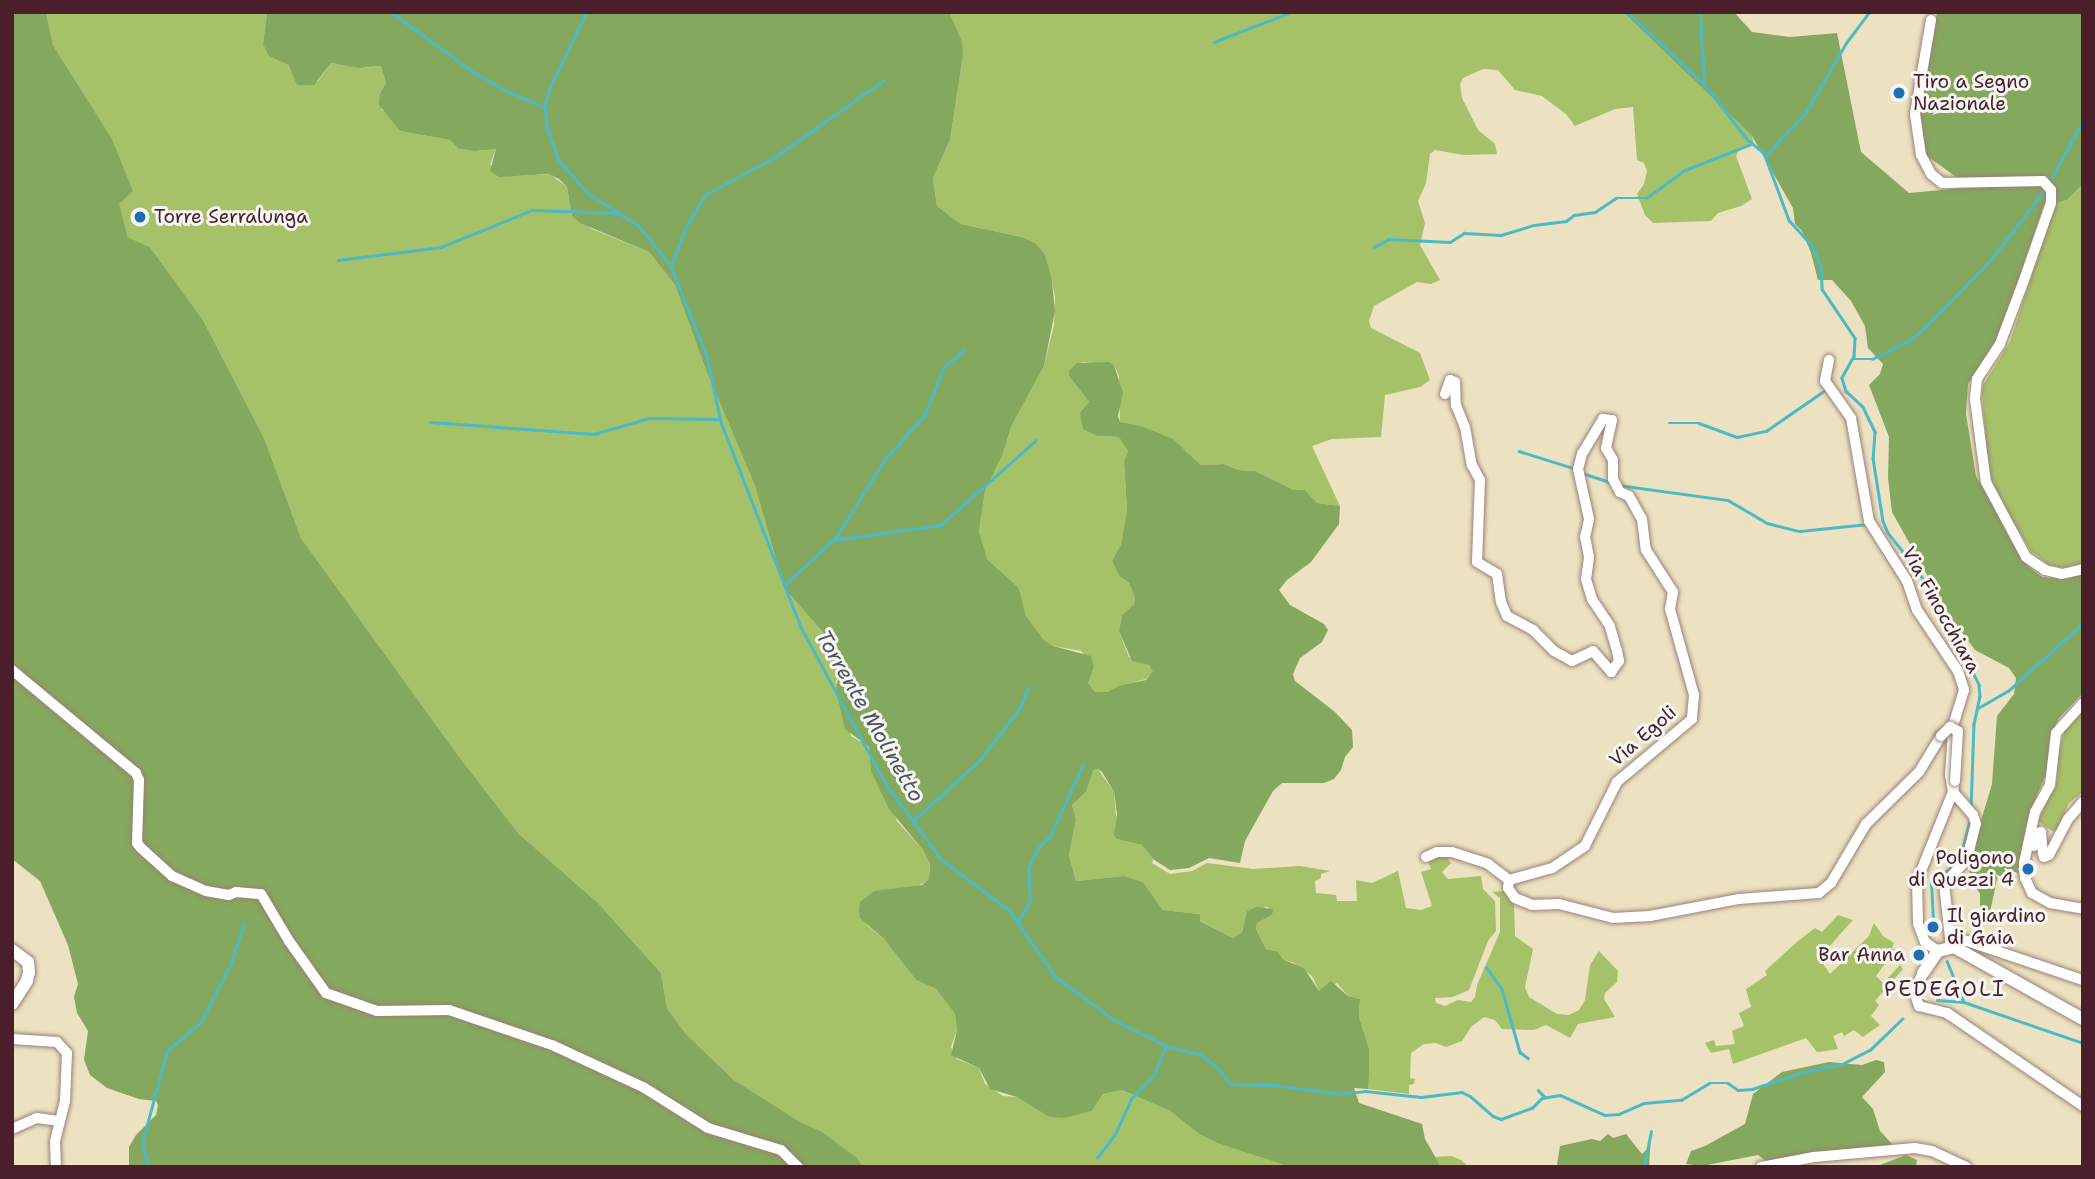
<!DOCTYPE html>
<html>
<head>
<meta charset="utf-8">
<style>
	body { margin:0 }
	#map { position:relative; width:2095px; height:1179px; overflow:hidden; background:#ece1c1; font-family:"Shantell Sans",sans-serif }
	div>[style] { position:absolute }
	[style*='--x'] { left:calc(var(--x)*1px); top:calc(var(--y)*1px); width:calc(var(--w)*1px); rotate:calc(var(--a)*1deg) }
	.green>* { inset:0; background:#a5c269 }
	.forest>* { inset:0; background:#84a85d }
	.stream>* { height:2.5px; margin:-1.25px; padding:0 1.25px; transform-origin:1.25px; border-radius:1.25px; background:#4cbac5 }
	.roads { filter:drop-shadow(0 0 2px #9b8076) drop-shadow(0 0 2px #9b8076) }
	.minor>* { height:10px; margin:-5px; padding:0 5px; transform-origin:5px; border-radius:5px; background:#fff }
	.tertiary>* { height:12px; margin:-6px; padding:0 6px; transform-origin:6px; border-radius:6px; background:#fff }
	.bridges { filter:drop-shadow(0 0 2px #9b8076) drop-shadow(0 0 2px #9b8076) }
	.minor-bridge>* { height:10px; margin:-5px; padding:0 5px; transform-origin:5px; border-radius:5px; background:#fff }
	.dots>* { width:19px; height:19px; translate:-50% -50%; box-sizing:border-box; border:4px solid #f6f6f2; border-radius:50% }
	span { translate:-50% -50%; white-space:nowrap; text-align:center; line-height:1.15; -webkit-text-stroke:6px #f6f6f2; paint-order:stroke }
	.poi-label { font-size:19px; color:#4a1f2b }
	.left { translate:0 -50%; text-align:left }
	.right { translate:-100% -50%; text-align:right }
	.street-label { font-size:19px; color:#4a1f2b }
	.water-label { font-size:21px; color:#4b5561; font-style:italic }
	.neighbourhood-label { font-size:21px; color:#4a1f2b; letter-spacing:2px }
	.frame { position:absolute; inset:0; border:14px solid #4a1f2b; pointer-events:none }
</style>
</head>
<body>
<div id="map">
	<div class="green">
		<div style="clip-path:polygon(46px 12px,267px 12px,263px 44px,289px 64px,294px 74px,318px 81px,331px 63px,365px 68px,381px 66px,386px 83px,380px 93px,382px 110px,391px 117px,400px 131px,450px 140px,475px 151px,496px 149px,490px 165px,516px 176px,550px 174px,567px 187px,572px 216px,592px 229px,649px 252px,675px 285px,706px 370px,755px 486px,784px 588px,842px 654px,842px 664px,836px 682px,851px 736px,869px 747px,869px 756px,897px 821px,923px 850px,930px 864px,929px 880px,914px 888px,890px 889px,866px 924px,884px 939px,916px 980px,936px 989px,955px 1014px,957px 1030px,951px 1047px,957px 1059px,979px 1068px,985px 1084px,1003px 1096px,1017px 1097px,1049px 1117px,1092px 1111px,1103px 1094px,1122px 1090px,1170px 1111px,1199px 1134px,1217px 1143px,1297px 1167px,863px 1167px,856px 1158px,821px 1131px,802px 1123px,734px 1080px,686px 1034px,667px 1008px,661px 973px,598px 903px,519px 834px,457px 754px,301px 538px,264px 438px,203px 320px,150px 247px,128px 237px,118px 203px,111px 137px,53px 45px)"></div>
		<div style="clip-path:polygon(949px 12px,1623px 12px,1752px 136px,1754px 143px,1739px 150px,1736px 156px,1752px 199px,1741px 206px,1718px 213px,1711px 221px,1653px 223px,1645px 215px,1637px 194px,1644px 184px,1647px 171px,1644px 163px,1637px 160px,1633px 107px,1615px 109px,1575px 126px,1566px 114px,1542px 96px,1515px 90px,1498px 70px,1483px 69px,1463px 78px,1460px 84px,1462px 98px,1478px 130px,1495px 144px,1497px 154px,1464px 155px,1435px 150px,1430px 154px,1426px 183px,1418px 201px,1425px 223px,1420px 245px,1440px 280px,1431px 284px,1417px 282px,1374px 306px,1369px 321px,1371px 328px,1420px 353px,1430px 380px,1420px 387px,1385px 395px,1381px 437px,1332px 439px,1312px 446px,1340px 506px,1317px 503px,1305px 490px,1294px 490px,1255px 471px,1239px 470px,1224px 464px,1201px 465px,1185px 450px,1162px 435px,1120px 422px,1119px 376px,1114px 365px,1082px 362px,1069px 376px,1089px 402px,1088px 407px,1098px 436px,1120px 437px,1128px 451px,1124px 461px,1127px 510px,1121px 544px,1112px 561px,1119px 576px,1129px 583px,1135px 598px,1134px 604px,1122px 615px,1119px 631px,1129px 657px,1149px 665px,1154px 671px,1146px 679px,1122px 685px,1107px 692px,1095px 692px,1087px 683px,1094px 667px,1081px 651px,1053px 646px,1044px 640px,1026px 616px,1019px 588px,987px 559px,981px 546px,979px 532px,985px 491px,1003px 454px,1011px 427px,1044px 366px,1054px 325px,1055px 297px,1052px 281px,1022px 237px,961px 224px,937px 206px,933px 178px,950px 140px,963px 56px)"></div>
		<div style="clip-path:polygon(2083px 184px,2083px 563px,2064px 568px,2049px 565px,2031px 551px,1994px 490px,1988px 464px,1982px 393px,1983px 385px,2010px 342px,2055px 203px,2067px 200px)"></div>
		<div style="clip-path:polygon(2083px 710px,2083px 792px,2069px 803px,2057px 829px,2052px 831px,2038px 821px,2057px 781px,2058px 754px,2065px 730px)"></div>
		<div style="clip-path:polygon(1098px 769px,1114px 792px,1118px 839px,1142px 845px,1153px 859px,1152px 863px,1170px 874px,1192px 871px,1207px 863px,1253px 869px,1300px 866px,1330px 871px,1321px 874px,1321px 878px,1315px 881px,1316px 893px,1336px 895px,1337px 901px,1357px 901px,1356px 880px,1372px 883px,1398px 871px,1406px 908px,1421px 910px,1432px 906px,1421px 872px,1431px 869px,1428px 861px,1437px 856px,1454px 854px,1448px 860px,1451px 863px,1442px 872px,1448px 879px,1481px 876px,1483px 889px,1495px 901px,1496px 931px,1488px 941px,1469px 990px,1453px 997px,1435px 998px,1436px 1003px,1445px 1006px,1458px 1000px,1471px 1002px,1475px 997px,1477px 985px,1500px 932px,1500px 898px,1492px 892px,1504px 891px,1514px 903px,1515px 936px,1533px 949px,1525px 987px,1529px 997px,1557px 1014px,1569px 1015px,1579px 1010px,1585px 1000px,1590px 965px,1599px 951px,1618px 971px,1617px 982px,1605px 993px,1604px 999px,1615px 1017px,1578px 1024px,1570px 1038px,1546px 1025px,1534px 1030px,1502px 1029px,1495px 1020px,1484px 1017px,1471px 1027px,1462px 1041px,1446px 1047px,1436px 1043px,1424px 1044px,1411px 1053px,1410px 1078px,1415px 1079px,1414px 1084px,1409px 1085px,1409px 1094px,1368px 1089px,1369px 1048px,1359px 1017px,1360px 999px,1348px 996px,1337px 983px,1319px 991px,1312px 976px,1294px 963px,1284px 960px,1277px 951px,1266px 949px,1256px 929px,1257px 923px,1272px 915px,1268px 907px,1247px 911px,1242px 932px,1233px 938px,1199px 920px,1200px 914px,1163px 910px,1143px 882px,1124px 876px,1076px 881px,1069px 855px,1076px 819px,1072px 805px,1086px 792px,1092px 770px)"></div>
		<div style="clip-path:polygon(1838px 915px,1853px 920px,1819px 958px,1830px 974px,1869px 936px,1874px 923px,1883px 936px,1894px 943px,1892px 948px,1895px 950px,1876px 976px,1883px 983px,1900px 965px,1903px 969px,1875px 1001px,1879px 1005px,1871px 1016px,1880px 1025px,1863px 1037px,1854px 1030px,1844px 1036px,1842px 1032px,1833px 1036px,1838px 1049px,1826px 1051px,1817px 1052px,1806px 1038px,1733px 1064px,1729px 1049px,1711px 1053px,1705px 1043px,1714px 1040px,1716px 1046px,1735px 1044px,1732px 1031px,1744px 1026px,1739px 1013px,1751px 1007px,1746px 989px,1767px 975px,1765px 971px,1798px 941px,1815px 928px,1822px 932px)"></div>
		<div style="clip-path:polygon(1451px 1156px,1461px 1160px,1469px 1167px,1441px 1167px,1435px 1157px)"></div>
	</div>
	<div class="forest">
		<div style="clip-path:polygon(12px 12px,46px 12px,53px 45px,111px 137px,133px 191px,119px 204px,128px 237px,150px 247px,203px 320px,264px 438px,301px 538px,457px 754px,519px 834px,598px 903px,661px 973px,667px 1008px,686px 1034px,734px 1080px,802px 1123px,821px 1131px,857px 1158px,863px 1167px,129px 1167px,129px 1147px,136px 1135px,156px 1115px,158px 1105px,156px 1101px,139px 1099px,107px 1088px,90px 1075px,84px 1060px,88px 1031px,77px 1013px,74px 997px,78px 984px,68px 945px,40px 881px,12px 859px)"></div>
		<div style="clip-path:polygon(267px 12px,949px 12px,962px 42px,963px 56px,950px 140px,933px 178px,937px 206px,961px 224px,1022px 237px,1036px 244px,1045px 255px,1052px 281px,1055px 311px,1044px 366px,1011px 427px,1003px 454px,985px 491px,979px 532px,987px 559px,1019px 588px,1026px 616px,1044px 640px,1053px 646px,1091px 656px,1094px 667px,1088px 683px,1095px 692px,1107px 692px,1121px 685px,1146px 680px,1153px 671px,1149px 665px,1132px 661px,1119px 631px,1122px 615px,1134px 604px,1135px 598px,1129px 583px,1119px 576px,1112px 561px,1121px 544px,1127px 510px,1124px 461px,1128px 451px,1119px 437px,1098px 436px,1083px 429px,1080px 413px,1089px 402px,1069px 376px,1069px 371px,1077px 363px,1109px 362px,1114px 365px,1123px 393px,1118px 416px,1120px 422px,1141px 426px,1173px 439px,1201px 465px,1224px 464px,1239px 470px,1255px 471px,1294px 490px,1305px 490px,1317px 503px,1340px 506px,1339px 524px,1311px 562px,1287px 580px,1279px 590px,1290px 605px,1324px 624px,1328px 630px,1322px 642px,1300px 658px,1293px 674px,1295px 681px,1335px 712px,1352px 730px,1353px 747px,1345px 757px,1341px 770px,1334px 779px,1324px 783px,1282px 783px,1273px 791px,1245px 841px,1240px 863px,1209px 858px,1189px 868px,1170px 870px,1153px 859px,1142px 845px,1117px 839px,1114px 835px,1117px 814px,1114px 792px,1102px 772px,1098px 769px,1093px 770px,1086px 792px,1072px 805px,1076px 819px,1069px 855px,1076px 881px,1124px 876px,1143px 882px,1163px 910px,1200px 914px,1200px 921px,1233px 938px,1242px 932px,1247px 911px,1257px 907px,1273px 909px,1272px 915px,1257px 923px,1256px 929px,1266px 949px,1277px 951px,1284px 960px,1304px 968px,1319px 991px,1331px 981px,1348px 996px,1360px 999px,1359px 1017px,1369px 1048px,1369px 1076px,1368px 1089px,1354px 1088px,1359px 1103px,1422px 1124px,1425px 1139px,1441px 1167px,1288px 1166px,1217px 1143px,1199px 1134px,1170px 1111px,1122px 1090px,1103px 1094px,1092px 1111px,1064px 1118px,1049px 1117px,1017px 1097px,990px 1089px,979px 1068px,951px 1055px,957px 1030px,955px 1014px,936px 989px,916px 980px,884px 939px,860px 918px,859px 910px,860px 902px,874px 891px,922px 885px,929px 879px,930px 864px,923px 850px,889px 809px,871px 771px,869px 747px,845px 729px,836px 690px,842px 654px,784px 588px,755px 486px,706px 370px,675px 285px,649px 252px,580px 223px,572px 216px,567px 187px,559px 179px,549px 174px,499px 177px,490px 171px,496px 149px,475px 151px,458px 148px,450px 140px,400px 131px,379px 105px,380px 93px,386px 83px,381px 66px,360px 68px,331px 63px,314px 85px,297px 85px,289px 65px,269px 56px,263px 44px)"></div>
		<div style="clip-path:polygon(1623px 12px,1734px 12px,1752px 32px,1790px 37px,1837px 33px,1861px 152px,1909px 193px,2029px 182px,2043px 187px,2047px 196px,1998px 339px,1968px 384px,1966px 414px,1976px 476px,2028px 566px,2042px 577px,2063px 579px,2083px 574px,2083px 693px,2059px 718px,2051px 734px,2046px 774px,2029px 814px,2022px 846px,2021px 867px,2019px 873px,1997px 879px,1989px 917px,1984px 921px,1980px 911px,1980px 894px,1971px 880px,1968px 864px,1992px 784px,1997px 716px,2014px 694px,2016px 678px,2009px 668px,1975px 650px,1950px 616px,1892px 512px,1888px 478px,1889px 437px,1869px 385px,1880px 374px,1883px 364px,1868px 348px,1865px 326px,1851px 301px,1832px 280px,1818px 280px,1811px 253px,1802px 231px,1795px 224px,1793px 208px,1752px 136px)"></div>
		<div style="clip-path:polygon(1937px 12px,2083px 12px,2083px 184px,2067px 200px,2055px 203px,2046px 178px,1959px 179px,1923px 153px,1921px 114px)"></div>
		<div style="clip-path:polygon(1876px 1060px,1884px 1062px,1885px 1072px,1862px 1097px,1873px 1109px,1880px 1131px,1893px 1145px,1766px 1161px,1758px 1155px,1702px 1166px,1686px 1164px,1691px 1151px,1705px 1146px,1745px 1124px,1753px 1094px,1782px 1072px,1829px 1062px,1862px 1065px)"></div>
		<div style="clip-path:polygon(1608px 1134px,1613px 1138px,1626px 1134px,1642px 1154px,1647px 1149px,1651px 1134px,1649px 1167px,1559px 1167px,1557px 1164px,1560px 1146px,1592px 1139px,1600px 1141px)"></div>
		<div style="clip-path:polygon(1906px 1155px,1917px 1160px,1916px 1167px,1875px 1167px)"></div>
	</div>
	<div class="stream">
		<div style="--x:391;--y:12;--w:104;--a:36"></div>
		<div style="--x:475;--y:73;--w:39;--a:29"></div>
		<div style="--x:509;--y:92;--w:39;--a:23"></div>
		<div style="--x:587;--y:12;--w:85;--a:116"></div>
		<div style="--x:550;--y:88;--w:20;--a:105"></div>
		<div style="--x:545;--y:107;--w:23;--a:83"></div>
		<div style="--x:548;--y:130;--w:32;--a:70"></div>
		<div style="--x:559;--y:160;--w:45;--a:48.6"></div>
		<div style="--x:589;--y:194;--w:59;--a:32.6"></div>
		<div style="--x:639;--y:226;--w:51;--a:51.3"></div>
		<div style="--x:671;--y:266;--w:97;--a:68.2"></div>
		<div style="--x:707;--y:356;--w:67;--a:78"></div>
		<div style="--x:721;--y:422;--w:220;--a:68.7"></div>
		<div style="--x:801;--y:627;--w:179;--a:61.6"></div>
		<div style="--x:886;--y:784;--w:93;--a:53.7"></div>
		<div style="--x:941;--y:859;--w:85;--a:36.9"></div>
		<div style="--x:1009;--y:910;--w:82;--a:55"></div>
		<div style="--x:1056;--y:977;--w:74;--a:36.3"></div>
		<div style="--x:1116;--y:1021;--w:57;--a:26.1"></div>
		<div style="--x:1167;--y:1046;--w:34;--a:14"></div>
		<div style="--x:1200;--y:1054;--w:21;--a:37"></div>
		<div style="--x:1217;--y:1067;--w:22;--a:51"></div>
		<div style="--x:1231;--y:1084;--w:44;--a:1.3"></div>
		<div style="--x:1275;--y:1085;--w:64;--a:8.1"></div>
		<div style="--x:1338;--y:1094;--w:27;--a:-6"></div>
		<div style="--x:1365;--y:1091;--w:56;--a:6.1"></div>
		<div style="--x:1421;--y:1097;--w:41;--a:-7"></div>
		<div style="--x:1462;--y:1092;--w:9;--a:27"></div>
		<div style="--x:1470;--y:1096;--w:30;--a:41"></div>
		<div style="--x:1493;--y:1116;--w:9;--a:21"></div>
		<div style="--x:1501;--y:1119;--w:33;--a:-20"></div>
		<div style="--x:1532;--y:1108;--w:14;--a:-45"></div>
		<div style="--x:1542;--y:1098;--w:18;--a:-9"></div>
		<div style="--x:1560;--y:1095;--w:49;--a:24"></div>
		<div style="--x:1605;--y:1115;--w:14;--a:-4"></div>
		<div style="--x:1619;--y:1114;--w:27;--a:-24"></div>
		<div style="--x:1644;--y:1103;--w:37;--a:-5"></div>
		<div style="--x:1681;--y:1100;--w:33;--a:-31"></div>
		<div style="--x:1709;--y:1083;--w:19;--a:0"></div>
		<div style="--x:1728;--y:1083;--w:12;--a:35"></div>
		<div style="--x:1738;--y:1090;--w:14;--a:-4"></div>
		<div style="--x:1752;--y:1089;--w:58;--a:-18.1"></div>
		<div style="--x:1807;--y:1071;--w:36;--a:-11"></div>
		<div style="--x:1842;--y:1064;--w:31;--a:-27"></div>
		<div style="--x:1870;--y:1050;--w:45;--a:-44.1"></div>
		<div style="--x:1627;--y:12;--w:107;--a:43.1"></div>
		<div style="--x:1705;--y:85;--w:70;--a:52"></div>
		<div style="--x:1748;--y:140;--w:21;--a:39"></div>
		<div style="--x:1764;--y:153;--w:72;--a:69.5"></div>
		<div style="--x:1789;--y:220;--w:36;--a:48"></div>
		<div style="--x:1813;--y:247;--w:22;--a:68"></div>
		<div style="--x:1821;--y:267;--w:22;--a:87"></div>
		<div style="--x:1822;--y:289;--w:59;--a:56"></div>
		<div style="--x:1855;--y:338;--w:18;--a:93"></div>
		<div style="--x:1854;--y:356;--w:25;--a:119"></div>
		<div style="--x:1842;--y:378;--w:14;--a:73"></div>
		<div style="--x:1846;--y:391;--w:23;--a:43"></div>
		<div style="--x:1863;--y:407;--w:28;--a:64"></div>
		<div style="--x:1875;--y:432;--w:26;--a:94"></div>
		<div style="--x:1873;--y:458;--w:64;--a:81"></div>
		<div style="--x:1883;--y:521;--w:13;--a:67"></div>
		<div style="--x:1888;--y:533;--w:36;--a:51"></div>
		<div style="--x:1911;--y:561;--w:29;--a:56"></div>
		<div style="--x:1927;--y:585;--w:35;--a:70"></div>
		<div style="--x:1939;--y:618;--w:40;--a:55.1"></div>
		<div style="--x:1962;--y:651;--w:38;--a:63"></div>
		<div style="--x:1979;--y:685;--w:11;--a:85"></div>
		<div style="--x:1980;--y:696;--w:29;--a:102"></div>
		<div style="--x:1974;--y:724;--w:85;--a:92"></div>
		<div style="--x:1700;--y:12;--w:73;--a:86.1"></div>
		<div style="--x:1214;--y:42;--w:83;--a:-21.3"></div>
		<div style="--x:1765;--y:156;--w:60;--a:-47"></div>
		<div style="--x:1806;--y:112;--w:80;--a:-59.9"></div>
		<div style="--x:1846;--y:43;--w:39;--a:-53"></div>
		<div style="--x:2049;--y:182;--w:70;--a:-60.9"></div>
		<div style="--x:1374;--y:247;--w:17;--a:-28"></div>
		<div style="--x:1389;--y:239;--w:61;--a:2.8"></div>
		<div style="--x:1450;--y:242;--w:17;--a:-33"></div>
		<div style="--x:1464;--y:233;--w:37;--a:3"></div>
		<div style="--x:1501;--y:235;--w:34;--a:-17"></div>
		<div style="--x:1534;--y:225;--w:32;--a:-7"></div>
		<div style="--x:1566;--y:221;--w:10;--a:-37"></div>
		<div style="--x:1574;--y:215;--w:21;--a:-8"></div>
		<div style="--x:1595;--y:212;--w:25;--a:-34"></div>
		<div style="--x:1616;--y:198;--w:30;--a:0"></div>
		<div style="--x:1646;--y:198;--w:48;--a:-35.7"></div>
		<div style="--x:1685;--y:170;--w:71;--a:-21.5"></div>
		<div style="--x:338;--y:260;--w:104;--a:-7.2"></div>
		<div style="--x:441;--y:247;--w:98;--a:-22.1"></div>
		<div style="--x:532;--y:210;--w:88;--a:2"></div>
		<div style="--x:671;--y:265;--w:43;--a:-68.2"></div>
		<div style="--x:687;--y:225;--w:35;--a:-59"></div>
		<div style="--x:705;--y:195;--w:80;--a:-28.5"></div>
		<div style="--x:775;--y:157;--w:133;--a:-35.2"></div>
		<div style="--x:1853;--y:359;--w:19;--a:0"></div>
		<div style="--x:1872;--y:359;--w:42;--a:-26.6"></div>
		<div style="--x:1910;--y:340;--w:16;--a:-40"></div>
		<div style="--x:1922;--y:330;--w:97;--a:-45.4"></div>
		<div style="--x:1990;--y:261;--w:92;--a:-52.5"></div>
		<div style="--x:430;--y:422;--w:164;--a:4.2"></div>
		<div style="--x:594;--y:434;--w:57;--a:-16.2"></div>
		<div style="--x:649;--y:418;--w:69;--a:0.8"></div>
		<div style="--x:1669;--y:423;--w:30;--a:0"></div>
		<div style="--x:1699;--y:423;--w:40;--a:20.2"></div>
		<div style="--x:1737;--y:437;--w:30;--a:-12"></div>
		<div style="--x:1766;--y:431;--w:75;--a:-34.7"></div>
		<div style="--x:1519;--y:451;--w:60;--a:17.5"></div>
		<div style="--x:1582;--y:473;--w:32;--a:18"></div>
		<div style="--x:1618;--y:485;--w:111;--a:7.8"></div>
		<div style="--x:1728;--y:500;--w:45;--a:30.5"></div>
		<div style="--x:1767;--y:523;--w:34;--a:14"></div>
		<div style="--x:1800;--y:531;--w:68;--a:-5.9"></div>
		<div style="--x:835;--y:540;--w:107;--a:-8.1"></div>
		<div style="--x:941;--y:525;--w:127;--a:-41.8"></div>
		<div style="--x:786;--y:584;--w:69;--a:-43.2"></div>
		<div style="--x:836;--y:537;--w:93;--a:-57.7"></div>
		<div style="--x:886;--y:458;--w:57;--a:-47.9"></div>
		<div style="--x:924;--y:416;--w:53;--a:-67.8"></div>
		<div style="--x:944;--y:367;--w:25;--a:-40"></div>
		<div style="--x:1978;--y:708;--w:34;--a:-30"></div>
		<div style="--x:2008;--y:691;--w:101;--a:-42.2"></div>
		<div style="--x:913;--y:821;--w:89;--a:-42.3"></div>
		<div style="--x:979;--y:761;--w:67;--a:-52.3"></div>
		<div style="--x:1020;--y:708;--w:22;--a:-68"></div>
		<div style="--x:1933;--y:920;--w:37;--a:-93"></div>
		<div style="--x:1931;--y:883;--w:28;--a:-38"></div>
		<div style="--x:1953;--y:866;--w:15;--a:-58"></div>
		<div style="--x:1961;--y:853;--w:35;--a:-75"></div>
		<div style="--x:1018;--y:922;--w:24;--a:-60"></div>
		<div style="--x:1030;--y:901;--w:33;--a:-93"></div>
		<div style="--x:1028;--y:868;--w:22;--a:-63"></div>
		<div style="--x:1038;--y:848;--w:17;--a:-45"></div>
		<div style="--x:1050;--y:836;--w:78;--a:-65.1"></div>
		<div style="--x:1947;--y:961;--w:44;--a:67.5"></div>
		<div style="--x:1486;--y:967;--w:27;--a:54"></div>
		<div style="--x:1502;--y:989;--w:66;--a:74.1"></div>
		<div style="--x:1520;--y:1052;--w:10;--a:37"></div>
		<div style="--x:1937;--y:1000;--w:27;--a:4"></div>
		<div style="--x:1964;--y:1002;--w:126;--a:19"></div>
		<div style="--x:1538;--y:1090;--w:10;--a:45"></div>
		<div style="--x:1097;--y:1158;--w:30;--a:-53"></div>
		<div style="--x:1115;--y:1134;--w:38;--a:-65"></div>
		<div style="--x:1131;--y:1099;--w:33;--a:-46"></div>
		<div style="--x:1154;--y:1075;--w:30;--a:-67"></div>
		<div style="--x:148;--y:1167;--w:25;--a:-104"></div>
		<div style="--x:142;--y:1143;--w:95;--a:-74.8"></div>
		<div style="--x:167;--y:1051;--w:45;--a:-40.5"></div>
		<div style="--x:201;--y:1022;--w:66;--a:-63"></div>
		<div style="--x:231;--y:963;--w:42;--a:-72"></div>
		<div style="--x:1644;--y:1167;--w:36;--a:-79"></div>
	</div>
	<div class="roads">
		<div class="minor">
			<div style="--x:1931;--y:20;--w:95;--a:99.7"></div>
			<div style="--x:1915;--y:114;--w:41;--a:81.7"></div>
			<div style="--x:1921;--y:155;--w:21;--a:62"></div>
			<div style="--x:1931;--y:174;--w:14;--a:39"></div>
			<div style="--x:1942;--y:183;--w:101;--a:-1.1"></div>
			<div style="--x:2043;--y:181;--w:12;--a:48"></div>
			<div style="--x:2051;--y:190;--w:13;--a:90"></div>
			<div style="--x:2051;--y:203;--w:82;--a:109.3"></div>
			<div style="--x:2024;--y:280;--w:68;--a:110.6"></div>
			<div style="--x:2000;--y:344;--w:42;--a:123.3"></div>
			<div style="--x:1977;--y:379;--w:20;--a:96"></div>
			<div style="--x:1975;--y:399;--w:84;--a:82.5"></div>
			<div style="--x:1986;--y:482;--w:85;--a:61.9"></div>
			<div style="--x:2026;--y:557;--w:23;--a:34"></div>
			<div style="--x:2045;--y:570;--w:17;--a:13"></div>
			<div style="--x:2062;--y:574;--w:22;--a:-13"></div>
			<div style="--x:1829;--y:360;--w:21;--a:101"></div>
			<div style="--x:1825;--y:381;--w:45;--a:54.9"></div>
			<div style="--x:1851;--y:418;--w:105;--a:80.1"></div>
			<div style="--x:1869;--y:521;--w:71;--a:57.7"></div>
			<div style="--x:1907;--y:581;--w:31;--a:71"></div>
			<div style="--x:1917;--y:610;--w:73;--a:56.1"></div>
			<div style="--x:1958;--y:671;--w:20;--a:72"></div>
			<div style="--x:1964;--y:690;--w:34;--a:107"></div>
			<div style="--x:1445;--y:394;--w:15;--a:-70"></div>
			<div style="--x:1450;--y:380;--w:5;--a:22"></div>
			<div style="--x:1455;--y:382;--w:23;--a:88"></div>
			<div style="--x:1456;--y:405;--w:24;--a:68"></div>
			<div style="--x:1465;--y:427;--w:39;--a:80"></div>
			<div style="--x:1472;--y:465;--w:17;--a:62"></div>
			<div style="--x:1480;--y:480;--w:82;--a:92.1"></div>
			<div style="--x:1477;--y:562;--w:23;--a:31"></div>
			<div style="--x:1497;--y:574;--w:28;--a:82"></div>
			<div style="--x:1501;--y:602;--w:15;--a:67"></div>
			<div style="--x:1507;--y:616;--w:30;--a:28"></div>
			<div style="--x:1533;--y:630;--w:30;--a:45"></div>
			<div style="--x:1554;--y:651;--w:21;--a:29"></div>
			<div style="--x:1572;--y:661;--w:23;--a:-25"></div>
			<div style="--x:1593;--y:651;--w:28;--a:49"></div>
			<div style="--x:1611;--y:672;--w:14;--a:-54"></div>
			<div style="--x:1619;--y:661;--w:10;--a:-101"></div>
			<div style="--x:1617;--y:651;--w:26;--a:-106"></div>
			<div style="--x:1610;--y:626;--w:32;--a:-124"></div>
			<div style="--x:1592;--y:599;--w:21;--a:-107"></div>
			<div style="--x:1586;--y:579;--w:22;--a:-82"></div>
			<div style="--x:1589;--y:557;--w:20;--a:-101"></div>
			<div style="--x:1585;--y:537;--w:18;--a:-77"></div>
			<div style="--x:1589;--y:519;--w:51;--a:-102.4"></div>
			<div style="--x:1578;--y:469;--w:16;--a:-75"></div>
			<div style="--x:1582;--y:454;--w:41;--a:-59"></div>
			<div style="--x:1603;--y:419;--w:9;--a:6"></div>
			<div style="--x:1612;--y:420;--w:29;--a:102"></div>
			<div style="--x:1606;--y:448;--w:14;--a:60"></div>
			<div style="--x:1613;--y:460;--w:19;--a:90"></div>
			<div style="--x:1613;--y:479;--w:15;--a:62"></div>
			<div style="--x:1620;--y:492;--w:10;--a:24"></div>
			<div style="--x:1629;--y:496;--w:26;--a:61"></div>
			<div style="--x:1642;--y:519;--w:31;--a:83"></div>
			<div style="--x:1646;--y:550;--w:50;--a:57.3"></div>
			<div style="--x:1673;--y:592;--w:17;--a:100"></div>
			<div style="--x:1670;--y:609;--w:89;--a:74.4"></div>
			<div style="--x:1694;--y:695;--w:24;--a:95"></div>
			<div style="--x:1692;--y:719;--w:98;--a:140"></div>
			<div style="--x:1617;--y:782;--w:72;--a:116.6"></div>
			<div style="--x:1585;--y:846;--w:40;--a:146"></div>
			<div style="--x:1552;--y:868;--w:45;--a:164.4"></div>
			<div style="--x:1509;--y:880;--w:8;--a:97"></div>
			<div style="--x:1508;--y:888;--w:12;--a:55"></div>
			<div style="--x:1515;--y:898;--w:18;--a:22"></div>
			<div style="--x:1532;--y:905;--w:27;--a:-2"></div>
			<div style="--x:1559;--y:904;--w:56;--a:14.5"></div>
			<div style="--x:1613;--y:918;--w:37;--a:-3"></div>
			<div style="--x:1650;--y:916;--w:91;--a:-10.8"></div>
			<div style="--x:1739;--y:899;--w:80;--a:-4.3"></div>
			<div style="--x:1819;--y:893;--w:16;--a:-40"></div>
			<div style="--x:1831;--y:883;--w:69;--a:-59.3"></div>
			<div style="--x:1866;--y:824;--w:74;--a:-44.5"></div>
			<div style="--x:1919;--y:772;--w:42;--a:-58.6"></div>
			<div style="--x:12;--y:670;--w:161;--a:39.7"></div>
			<div style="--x:136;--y:773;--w:8;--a:67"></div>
			<div style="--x:139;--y:780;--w:63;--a:91.8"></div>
			<div style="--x:137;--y:843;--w:6;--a:51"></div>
			<div style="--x:141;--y:848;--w:42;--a:42.1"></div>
			<div style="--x:172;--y:876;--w:37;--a:24"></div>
			<div style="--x:206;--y:891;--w:23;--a:10"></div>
			<div style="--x:229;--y:895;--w:8;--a:-23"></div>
			<div style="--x:236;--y:892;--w:25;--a:5"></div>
			<div style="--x:261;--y:894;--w:55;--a:59.2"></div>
			<div style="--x:289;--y:941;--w:64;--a:54.6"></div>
			<div style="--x:326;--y:993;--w:54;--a:19.4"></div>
			<div style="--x:377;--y:1011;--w:72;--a:-0.8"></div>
			<div style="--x:449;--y:1010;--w:109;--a:18.8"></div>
			<div style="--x:552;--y:1045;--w:100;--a:24.8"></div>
			<div style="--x:643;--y:1087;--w:77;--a:32.2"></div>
			<div style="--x:708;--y:1128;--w:76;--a:16.8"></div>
			<div style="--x:781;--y:1150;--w:24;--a:45"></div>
			<div style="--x:2083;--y:703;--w:40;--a:132"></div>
			<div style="--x:2056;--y:733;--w:52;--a:96.6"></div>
			<div style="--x:2050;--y:785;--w:31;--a:119"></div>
			<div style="--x:2035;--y:812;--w:52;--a:102.2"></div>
			<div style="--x:2024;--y:863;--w:15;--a:86"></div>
			<div style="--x:2025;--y:878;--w:17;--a:65"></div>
			<div style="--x:2032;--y:893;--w:21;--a:29"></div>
			<div style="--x:2050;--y:903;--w:34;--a:10"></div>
			<div style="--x:2034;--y:846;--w:13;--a:-77"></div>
			<div style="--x:2037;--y:833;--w:4;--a:-14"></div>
			<div style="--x:2041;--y:832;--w:22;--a:85"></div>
			<div style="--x:2043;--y:854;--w:3;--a:72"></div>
			<div style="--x:2044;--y:857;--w:5;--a:-22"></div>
			<div style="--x:2049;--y:855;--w:41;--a:-62.2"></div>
			<div style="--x:2068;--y:819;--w:23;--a:-49"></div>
			<div style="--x:1426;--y:857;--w:12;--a:-24"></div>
			<div style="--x:1437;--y:852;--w:15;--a:0"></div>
			<div style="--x:1452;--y:852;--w:38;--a:18"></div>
			<div style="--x:1488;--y:864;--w:26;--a:37"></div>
			<div style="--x:1950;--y:938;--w:54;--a:-96.3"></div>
			<div style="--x:1944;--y:884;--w:34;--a:-47"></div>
			<div style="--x:1967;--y:859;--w:36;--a:-76"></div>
			<div style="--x:1976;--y:824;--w:9;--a:-108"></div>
			<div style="--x:1973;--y:815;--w:30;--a:-131"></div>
			<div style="--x:1953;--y:792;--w:5;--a:-79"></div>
			<div style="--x:1950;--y:942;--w:4;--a:-90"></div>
			<div style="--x:1950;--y:938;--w:17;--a:10"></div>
			<div style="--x:1967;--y:941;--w:122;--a:18.6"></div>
			<div style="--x:1938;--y:951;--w:16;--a:-145"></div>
			<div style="--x:1925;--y:942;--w:19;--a:-111"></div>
			<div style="--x:1918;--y:924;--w:43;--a:-91.3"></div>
			<div style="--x:1917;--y:881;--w:96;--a:-68"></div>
			<div style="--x:1953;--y:792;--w:17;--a:-100"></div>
			<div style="--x:1950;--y:775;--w:43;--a:-86"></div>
			<div style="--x:1923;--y:973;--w:20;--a:117"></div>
			<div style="--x:1914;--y:991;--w:16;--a:72"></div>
			<div style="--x:1919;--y:1006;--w:29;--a:14"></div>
			<div style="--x:1947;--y:1013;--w:165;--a:34.4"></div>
			<div style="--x:12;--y:1039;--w:45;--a:3.8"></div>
			<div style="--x:57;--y:1042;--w:15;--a:48"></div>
			<div style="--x:67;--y:1053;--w:48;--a:92.4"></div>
			<div style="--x:65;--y:1101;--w:41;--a:104"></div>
			<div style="--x:55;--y:1141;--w:26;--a:88"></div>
			<div style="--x:12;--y:1129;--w:27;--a:-24"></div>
			<div style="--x:37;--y:1118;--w:21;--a:8"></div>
			<div style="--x:1761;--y:1167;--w:54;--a:-10.7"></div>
			<div style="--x:1814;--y:1157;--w:101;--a:-5.1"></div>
			<div style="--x:1915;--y:1148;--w:17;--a:10"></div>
			<div style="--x:1932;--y:1151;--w:38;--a:25"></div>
		</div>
		<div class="tertiary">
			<div style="--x:12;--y:950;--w:20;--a:37"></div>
			<div style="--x:28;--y:962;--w:10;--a:84"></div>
			<div style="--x:29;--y:972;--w:9;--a:103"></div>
			<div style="--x:27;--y:981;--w:27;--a:123"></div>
			<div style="--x:1923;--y:973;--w:27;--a:-56"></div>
			<div style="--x:1938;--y:951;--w:16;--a:-14"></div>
			<div style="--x:1954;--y:947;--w:148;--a:29.2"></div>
		</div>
	</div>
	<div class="bridges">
		<div class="minor-bridge">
			<div style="--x:1941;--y:736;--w:13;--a:-45"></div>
			<div style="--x:1950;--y:727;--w:9;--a:27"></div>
			<div style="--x:1958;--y:731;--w:50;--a:93.4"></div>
		</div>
	</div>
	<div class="dots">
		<div style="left:1899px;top:93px;background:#1f6fb2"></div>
		<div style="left:140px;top:217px;background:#1f6fb2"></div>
		<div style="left:2028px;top:869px;background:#1f6fb2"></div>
		<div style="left:1933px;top:927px;background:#1f6fb2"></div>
		<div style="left:1919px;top:955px;background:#1f6fb2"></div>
	</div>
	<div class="poi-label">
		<span class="left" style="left:1913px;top:93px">Tiro a Segno<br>Nazionale</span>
		<span class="left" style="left:154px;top:217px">Torre Serralunga</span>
		<span class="right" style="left:2014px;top:869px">Poligono<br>di Quezzi 4</span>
		<span class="left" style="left:1947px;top:927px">Il giardino<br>di Gaia</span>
		<span class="right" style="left:1905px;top:955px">Bar Anna</span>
	</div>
	<div class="street-label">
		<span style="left:1941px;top:610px;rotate:61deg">Via Finocchiara</span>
		<span style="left:1643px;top:736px;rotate:-41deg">Via Egoli</span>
	</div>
	<div class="water-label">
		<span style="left:870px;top:716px;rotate:60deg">Torrente Molinetto</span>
	</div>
	<div class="neighbourhood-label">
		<span style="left:1945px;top:989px">PEDEGOLI</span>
	</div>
	<div class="frame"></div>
</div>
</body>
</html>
